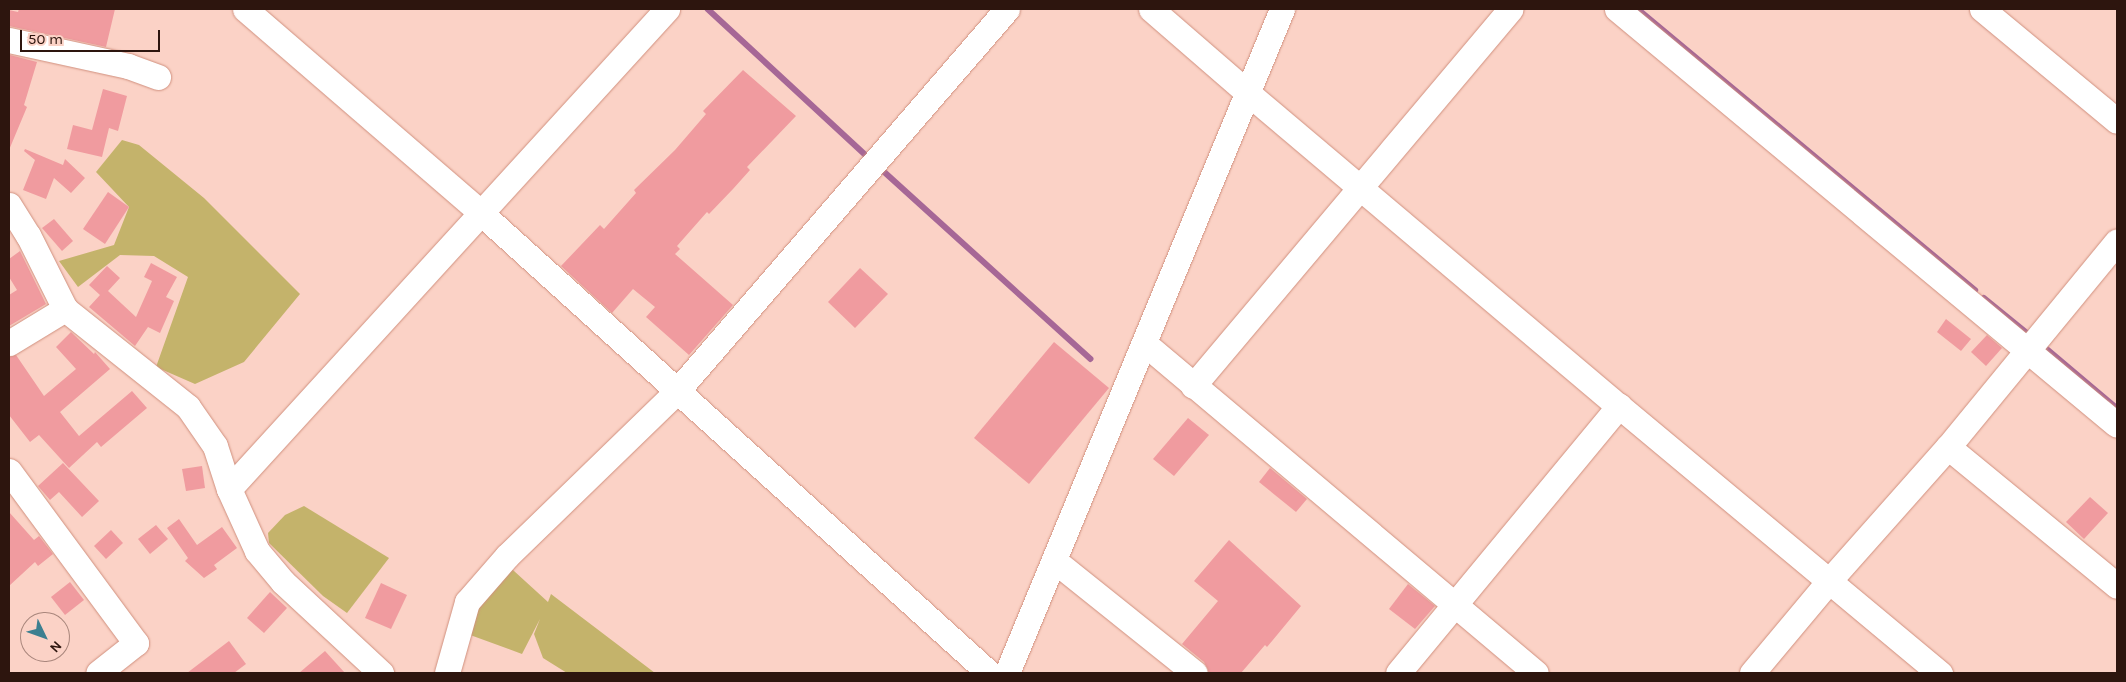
<!DOCTYPE html>
<html>
<head>
<meta charset="utf-8">
<style>
	body { margin:0 }
	#map { position:relative; width:2126px; height:682px; overflow:hidden; background:#fbd2c6; font-family:Karla,sans-serif }
	div>[style] { position:absolute }
	[style*='--x'] { left:calc(var(--x)*1px); top:calc(var(--y)*1px); width:calc(var(--w)*1px); rotate:calc(var(--a)*1deg) }
	.green>* { inset:0; background:#c4b36b }
	.stream>* { height:5.5px; margin:-2.75px; padding:0 2.75px; transform-origin:2.75px; border-radius:2.75px; background:#a66796 }
	.building>* { inset:0; background:#f09b9f }
	.roads { filter:drop-shadow(0 0 1px #d0907e) drop-shadow(0 0 1px #d0907e) }
	.minor>* { height:25px; margin:-12.5px; padding:0 12.5px; transform-origin:12.5px; border-radius:12.5px; background:#fff }
	span { translate:-50% -50%; white-space:nowrap; text-align:center; line-height:1.15; -webkit-text-stroke:4.5px #fbd2c6; paint-order:stroke }
	.frame { position:absolute; inset:0; border:10px solid #2d150e; pointer-events:none }
	.north { position:absolute; left:20px; top:612px; width:50px; height:50px; box-sizing:border-box; background:#fbd2c6; border:1px solid #a9867c; border-radius:50%; rotate:132deg; font-size:14px; font-weight:700; line-height:20px; text-align:center; color:#2d150e }
	.north::after { content:''; display:block; margin:auto; width:18px; height:22px; background:#3c7f90; clip-path:polygon(50% 0,100% 100%,50% 72%,0 100%) }
	.scale { position:absolute; left:20px; top:30px; width:140px; height:22px; box-sizing:border-box; border:2px solid #2d150e; border-top:0; padding-left:6px; font-size:15px; line-height:18px; white-space:nowrap; color:#2d150e; -webkit-text-stroke:4px #fbd2c6; paint-order:stroke }
</style>
</head>
<body>
<div id="map">
	<div class="green">
		<div style="clip-path:polygon(122px 140px,139px 145px,204px 198px,300px 294px,244px 362px,195px 384px,156px 367px,188px 277px,154px 256px,120px 255px,78px 287px,59px 261px,114px 245px,129px 207px,96px 172px)"></div>
		<div style="clip-path:polygon(304px 506px,389px 558px,347px 613px,323px 596px,269px 543px,268px 533px,285px 515px)"></div>
		<div style="clip-path:polygon(503px 561px,548px 602px,551px 594px,655px 673px,567px 673px,543px 658px,534px 634px,540px 619px,522px 654px,462px 632px)"></div>
	</div>
	<div class="stream">
		<div style="--x:708;--y:9;--w:219;--a:42.8"></div>
		<div style="--x:1638;--y:9;--w:439;--a:39.8"></div>
		<div style="--x:878;--y:166;--w:287;--a:42.2"></div>
		<div style="--x:1984;--y:298;--w:60;--a:39"></div>
		<div style="--x:2040;--y:343;--w:101;--a:40.2"></div>
	</div>
	<div class="building">
		<div style="clip-path:polygon(19px 9px,115px 9px,106px 47px,9px 26px,9px 10px,18px 12px)"></div>
		<div style="clip-path:polygon(10px 55px,37px 62px,24px 105px,27px 107px,9px 150px)"></div>
		<div style="clip-path:polygon(743px 70px,796px 116px,747px 167px,750px 170px,733px 189px,709px 214px,707px 212px,677px 246px,680px 249px,675px 254px,733px 305px,689px 355px,646px 317px,655px 307px,633px 289px,612px 313px,561px 266px,600px 225px,604px 229px,636px 193px,634px 190px,675px 150px,706px 114px,703px 111px)"></div>
		<div style="clip-path:polygon(103px 89px,127px 96px,118px 131px,109px 128px,102px 157px,67px 149px,73px 125px,92px 130px)"></div>
		<div style="clip-path:polygon(25px 149px,63px 165px,65px 159px,85px 178px,71px 193px,54px 178px,46px 199px,23px 190px,35px 160px,24px 151px)"></div>
		<div style="clip-path:polygon(108px 192px,129px 207px,105px 244px,83px 229px)"></div>
		<div style="clip-path:polygon(54px 219px,73px 241px,62px 251px,42px 228px)"></div>
		<div style="clip-path:polygon(20px 251px,46px 304px,9px 326px,9px 295px,17px 290px,9px 277px,9px 259px)"></div>
		<div style="clip-path:polygon(151px 263px,177px 277px,166px 297px,174px 301px,160px 333px,148px 327px,135px 346px,89px 307px,100px 295px,89px 285px,107px 266px,120px 278px,108px 291px,136px 317px,152px 281px,144px 277px)"></div>
		<div style="clip-path:polygon(860px 268px,888px 294px,855px 328px,828px 302px)"></div>
		<div style="clip-path:polygon(1946px 319px,1971px 339px,1961px 351px,1937px 332px)"></div>
		<div style="clip-path:polygon(71px 332px,94px 354px,95px 352px,110px 369px,60px 412px,79px 436px,132px 391px,147px 408px,101px 447px,97px 442px,69px 468px,39px 435px,30px 442px,9px 415px,9px 357px,16px 355px,44px 396px,76px 369px,56px 347px)"></div>
		<div style="clip-path:polygon(1987px 335px,2002px 348px,1986px 366px,1971px 352px)"></div>
		<div style="clip-path:polygon(1054px 342px,1109px 388px,1029px 484px,974px 438px)"></div>
		<div style="clip-path:polygon(1188px 418px,1209px 435px,1174px 476px,1153px 459px)"></div>
		<div style="clip-path:polygon(63px 463px,99px 501px,82px 517px,59px 492px,50px 500px,38px 486px)"></div>
		<div style="clip-path:polygon(202px 466px,205px 488px,186px 491px,182px 469px)"></div>
		<div style="clip-path:polygon(1270px 468px,1307px 499px,1296px 512px,1259px 482px)"></div>
		<div style="clip-path:polygon(2090px 497px,2108px 513px,2084px 539px,2066px 522px)"></div>
		<div style="clip-path:polygon(9px 512px,34px 540px,39px 536px,53px 554px,38px 566px,35px 562px,9px 586px)"></div>
		<div style="clip-path:polygon(179px 519px,197px 545px,222px 527px,237px 548px,214px 565px,217px 569px,204px 578px,185px 561px,188px 558px,167px 528px)"></div>
		<div style="clip-path:polygon(156px 525px,168px 539px,150px 554px,138px 539px)"></div>
		<div style="clip-path:polygon(111px 530px,123px 543px,106px 559px,94px 546px)"></div>
		<div style="clip-path:polygon(1229px 540px,1301px 606px,1267px 647px,1265px 645px,1241px 673px,1209px 673px,1204px 662px,1182px 644px,1218px 601px,1194px 581px)"></div>
		<div style="clip-path:polygon(70px 582px,84px 600px,65px 615px,51px 597px)"></div>
		<div style="clip-path:polygon(381px 583px,407px 595px,391px 629px,365px 618px)"></div>
		<div style="clip-path:polygon(1408px 584px,1435px 606px,1415px 629px,1389px 609px)"></div>
		<div style="clip-path:polygon(270px 592px,287px 608px,264px 633px,247px 618px)"></div>
		<div style="clip-path:polygon(229px 641px,246px 664px,234px 673px,187px 673px)"></div>
		<div style="clip-path:polygon(325px 651px,345px 673px,299px 673px)"></div>
	</div>
	<div class="roads">
		<div class="minor">
			<div style="--x:245;--y:9;--w:312;--a:40.8"></div>
			<div style="--x:481;--y:213;--w:685;--a:42.16"></div>
			<div style="--x:1151;--y:9;--w:128;--a:40.9"></div>
			<div style="--x:1248;--y:93;--w:485;--a:40.2"></div>
			<div style="--x:1619;--y:406;--w:418;--a:39.8"></div>
			<div style="--x:1617;--y:9;--w:650;--a:39.76"></div>
			<div style="--x:1982;--y:9;--w:175;--a:39.7"></div>
			<div style="--x:9;--y:40;--w:122;--a:12.3"></div>
			<div style="--x:128;--y:66;--w:32;--a:20"></div>
			<div style="--x:9;--y:205;--w:36;--a:58"></div>
			<div style="--x:28;--y:235;--w:83;--a:63.4"></div>
			<div style="--x:65;--y:309;--w:157;--a:38.5"></div>
			<div style="--x:188;--y:407;--w:47;--a:55.3"></div>
			<div style="--x:215;--y:446;--w:45;--a:72"></div>
			<div style="--x:229;--y:489;--w:68;--a:65.7"></div>
			<div style="--x:257;--y:551;--w:40;--a:50"></div>
			<div style="--x:283;--y:582;--w:134;--a:42.9"></div>
			<div style="--x:9;--y:343;--w:66;--a:-31.3"></div>
			<div style="--x:1144;--y:343;--w:512;--a:40.09"></div>
			<div style="--x:1193;--y:386;--w:493;--a:-49.9"></div>
			<div style="--x:1948;--y:447;--w:219;--a:39.4"></div>
			<div style="--x:9;--y:471;--w:214;--a:53.6"></div>
			<div style="--x:136;--y:643;--w:48;--a:141.7"></div>
			<div style="--x:229;--y:489;--w:650;--a:-47.62"></div>
			<div style="--x:1055;--y:561;--w:179;--a:38.7"></div>
			<div style="--x:447;--y:673;--w:74;--a:-74.3"></div>
			<div style="--x:467;--y:602;--w:61;--a:-49"></div>
			<div style="--x:507;--y:556;--w:237;--a:-44.1"></div>
			<div style="--x:677;--y:391;--w:505;--a:-49.18"></div>
			<div style="--x:1007;--y:673;--w:719;--a:-67.5"></div>
			<div style="--x:1398;--y:673;--w:347;--a:-50.4"></div>
			<div style="--x:1752;--y:673;--w:119;--a:-50.1"></div>
			<div style="--x:1828;--y:582;--w:181;--a:-48.4"></div>
			<div style="--x:1948;--y:447;--w:266;--a:-50.6"></div>
		</div>
	</div>
	<div class="frame"></div>
	<div class="north">N</div>
	<div class="scale">50 m</div>
</div>
</body>
</html>
